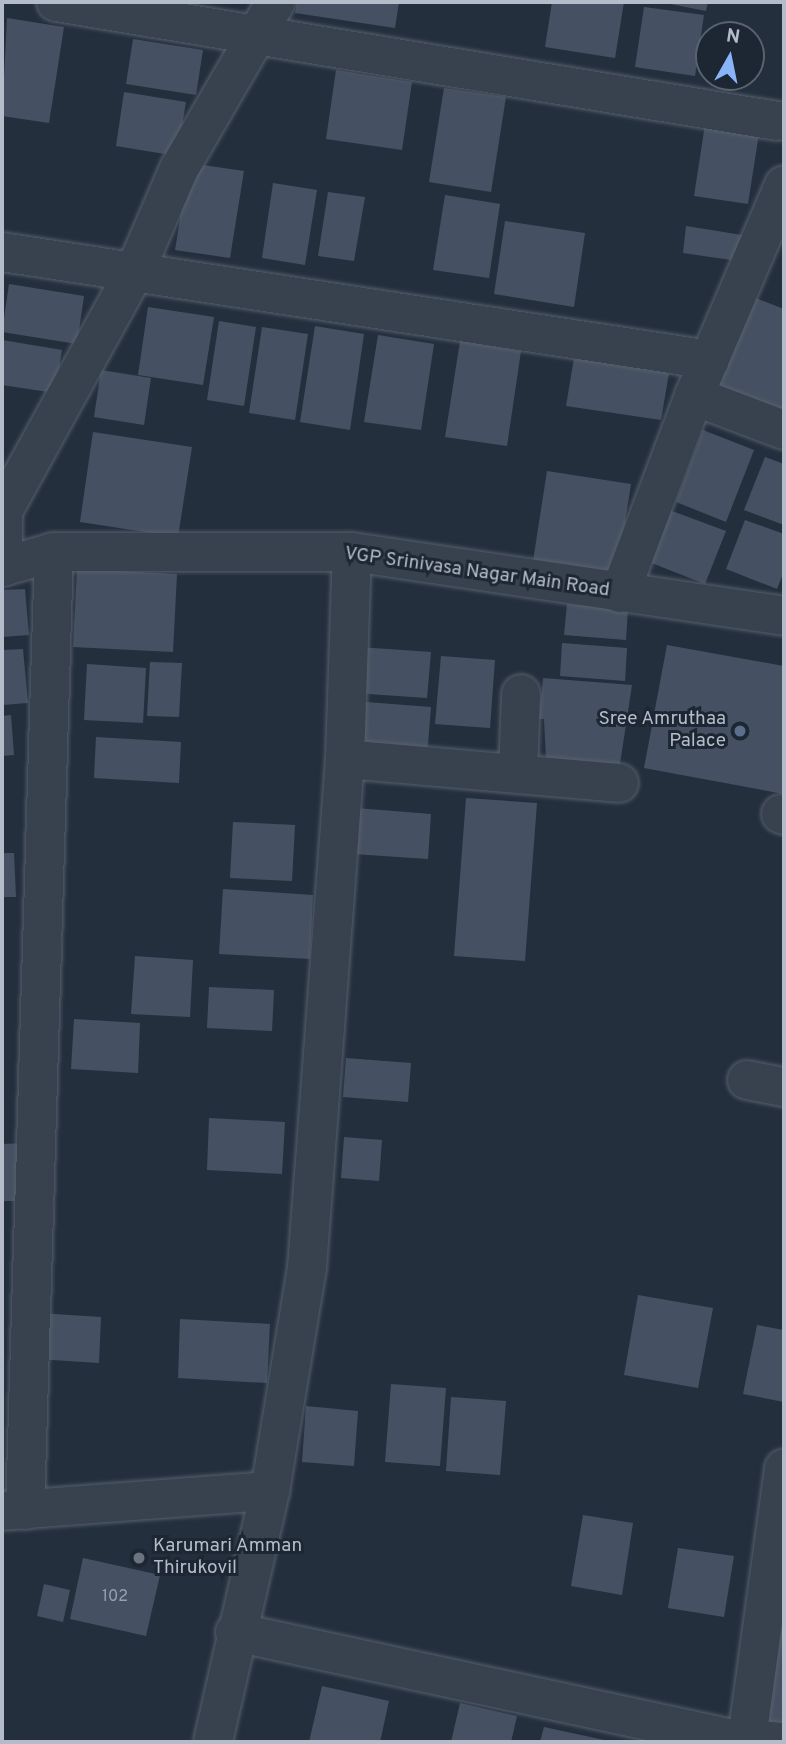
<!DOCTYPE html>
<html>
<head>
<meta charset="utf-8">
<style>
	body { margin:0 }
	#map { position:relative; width:786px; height:1744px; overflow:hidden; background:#242f3e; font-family:Overpass,sans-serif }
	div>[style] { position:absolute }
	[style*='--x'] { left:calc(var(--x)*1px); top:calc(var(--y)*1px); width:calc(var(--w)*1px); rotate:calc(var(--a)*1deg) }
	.building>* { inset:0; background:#455162 }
	.roads { filter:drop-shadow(0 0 2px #565f6c) drop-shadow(0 0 2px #565f6c) }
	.minor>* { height:38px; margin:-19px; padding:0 19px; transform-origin:19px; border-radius:19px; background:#38414e }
	.dots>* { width:19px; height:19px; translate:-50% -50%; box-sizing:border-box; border:4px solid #1d2633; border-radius:50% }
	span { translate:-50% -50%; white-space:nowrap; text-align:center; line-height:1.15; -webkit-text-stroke:6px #1d2633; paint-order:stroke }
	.number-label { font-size:16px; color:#98a1af }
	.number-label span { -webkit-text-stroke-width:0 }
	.street-label { font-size:19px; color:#b4bcc9 }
	.poi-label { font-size:19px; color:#b4bcc9 }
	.right { translate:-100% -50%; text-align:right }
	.left { translate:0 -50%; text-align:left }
	.frame { position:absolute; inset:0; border:4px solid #b4bcc9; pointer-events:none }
	.north { position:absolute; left:695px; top:21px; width:70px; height:70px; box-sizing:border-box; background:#1d2633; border:2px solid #59626f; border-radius:50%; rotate:9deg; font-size:19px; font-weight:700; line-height:28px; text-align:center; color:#b4bcc9 }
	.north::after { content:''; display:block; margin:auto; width:24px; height:32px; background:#8ab4f8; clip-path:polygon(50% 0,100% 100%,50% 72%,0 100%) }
</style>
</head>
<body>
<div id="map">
	<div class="building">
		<div style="clip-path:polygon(297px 2px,399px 2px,395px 28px,295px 13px)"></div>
		<div style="clip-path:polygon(552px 2px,624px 2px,615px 58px,545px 47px)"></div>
		<div style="clip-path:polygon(660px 2px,708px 2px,706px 11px)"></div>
		<div style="clip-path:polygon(644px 7px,704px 15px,695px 76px,635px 67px)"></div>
		<div style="clip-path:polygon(7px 18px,64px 27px,49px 123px,2px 116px)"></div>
		<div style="clip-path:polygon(133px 39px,203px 50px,196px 95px,126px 84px)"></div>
		<div style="clip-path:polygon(336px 70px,412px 82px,402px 150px,326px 139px)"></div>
		<div style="clip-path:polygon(444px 88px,506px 97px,491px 192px,429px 182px)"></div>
		<div style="clip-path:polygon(124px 92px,186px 102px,177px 156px,116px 146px)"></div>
		<div style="clip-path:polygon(706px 118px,760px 127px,748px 204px,694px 196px)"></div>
		<div style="clip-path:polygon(189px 163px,244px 171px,230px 258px,175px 250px)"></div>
		<div style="clip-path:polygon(273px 183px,317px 190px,305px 265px,262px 258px)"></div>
		<div style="clip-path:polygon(328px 192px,365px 197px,354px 261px,318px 256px)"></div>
		<div style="clip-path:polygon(445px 195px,500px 204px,489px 278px,433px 270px)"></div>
		<div style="clip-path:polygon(505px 221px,585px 233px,574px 307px,494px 294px)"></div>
		<div style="clip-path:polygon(686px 226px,742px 235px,738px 261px,683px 253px)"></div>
		<div style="clip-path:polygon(9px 284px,84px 296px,77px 344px,2px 332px)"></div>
		<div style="clip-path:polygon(753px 297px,784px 309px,784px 415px,717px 390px)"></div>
		<div style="clip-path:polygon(148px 307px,214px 317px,203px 385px,138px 375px)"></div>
		<div style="clip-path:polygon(219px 321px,256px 327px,244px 406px,207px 400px)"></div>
		<div style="clip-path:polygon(315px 326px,364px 334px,350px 430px,300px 422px)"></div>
		<div style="clip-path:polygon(262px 327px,308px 334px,295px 420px,249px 413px)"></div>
		<div style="clip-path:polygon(378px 335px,434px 344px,421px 430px,364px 422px)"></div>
		<div style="clip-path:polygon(2px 340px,62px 350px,55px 393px,2px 385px)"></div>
		<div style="clip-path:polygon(460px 341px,521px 351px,507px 446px,445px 437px)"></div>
		<div style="clip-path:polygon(575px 352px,670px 367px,661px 420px,566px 406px)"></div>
		<div style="clip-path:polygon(101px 370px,151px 378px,144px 425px,94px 417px)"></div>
		<div style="clip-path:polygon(703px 430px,754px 450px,726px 522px,676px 502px)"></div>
		<div style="clip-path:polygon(93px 432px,192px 447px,178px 537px,80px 522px)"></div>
		<div style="clip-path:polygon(765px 457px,784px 464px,784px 525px,744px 510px)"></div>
		<div style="clip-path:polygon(547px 471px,631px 484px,617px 574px,533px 561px)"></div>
		<div style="clip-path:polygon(664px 508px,726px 531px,705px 584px,644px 560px)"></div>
		<div style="clip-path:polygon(745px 520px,784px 534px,784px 571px,777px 589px,726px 569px)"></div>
		<div style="clip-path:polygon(77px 569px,177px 574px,173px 652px,73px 647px)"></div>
		<div style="clip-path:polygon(25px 589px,29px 635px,2px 637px,2px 590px)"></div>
		<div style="clip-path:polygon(567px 604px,628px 609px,626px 640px,564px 635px)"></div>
		<div style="clip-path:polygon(562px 643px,627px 648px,625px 681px,560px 676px)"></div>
		<div style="clip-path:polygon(667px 645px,784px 666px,784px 794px,644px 768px)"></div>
		<div style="clip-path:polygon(358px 647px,431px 652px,427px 698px,354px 693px)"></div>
		<div style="clip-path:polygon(23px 649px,28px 703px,2px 705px,2px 650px)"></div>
		<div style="clip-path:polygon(441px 656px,495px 660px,490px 728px,435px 724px)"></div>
		<div style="clip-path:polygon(150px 662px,182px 663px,179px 717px,147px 716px)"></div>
		<div style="clip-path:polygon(87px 664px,146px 668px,143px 723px,84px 720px)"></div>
		<div style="clip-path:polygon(543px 678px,632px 685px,620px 764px,546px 760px,544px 719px,539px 719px)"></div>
		<div style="clip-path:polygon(353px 701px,431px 707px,427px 757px,348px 751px)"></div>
		<div style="clip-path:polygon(11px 715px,14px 755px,2px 756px,2px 716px)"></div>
		<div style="clip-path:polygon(96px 737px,181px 742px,179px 783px,94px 778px)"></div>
		<div style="clip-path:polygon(466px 798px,537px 803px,525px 961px,454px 956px)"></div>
		<div style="clip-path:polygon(356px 808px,431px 814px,428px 859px,353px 854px)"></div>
		<div style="clip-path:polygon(233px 822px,295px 825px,292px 881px,230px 878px)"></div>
		<div style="clip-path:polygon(2px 853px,14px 853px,16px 897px,2px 897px)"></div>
		<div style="clip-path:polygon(223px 889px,313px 895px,310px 959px,219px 954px)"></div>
		<div style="clip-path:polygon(135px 956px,193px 960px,190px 1017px,131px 1014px)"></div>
		<div style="clip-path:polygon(209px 987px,274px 990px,272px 1031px,207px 1028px)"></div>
		<div style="clip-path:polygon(74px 1019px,140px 1023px,138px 1073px,71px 1069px)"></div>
		<div style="clip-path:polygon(346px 1058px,411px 1063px,408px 1102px,343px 1097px)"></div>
		<div style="clip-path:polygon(209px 1118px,285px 1122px,282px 1174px,207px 1170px)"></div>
		<div style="clip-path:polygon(344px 1137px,382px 1140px,379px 1181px,341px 1178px)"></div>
		<div style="clip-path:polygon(26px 1143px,28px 1201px,2px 1201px,2px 1144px)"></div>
		<div style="clip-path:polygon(638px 1295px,713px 1308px,698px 1388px,624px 1375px)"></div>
		<div style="clip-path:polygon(39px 1313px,101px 1317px,99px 1363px,37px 1359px)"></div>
		<div style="clip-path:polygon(180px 1319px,270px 1324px,267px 1383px,178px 1378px)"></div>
		<div style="clip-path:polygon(757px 1325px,784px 1330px,784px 1402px,743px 1394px)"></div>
		<div style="clip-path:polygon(391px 1384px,446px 1388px,440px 1466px,385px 1462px)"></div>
		<div style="clip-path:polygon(451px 1397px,506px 1401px,500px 1475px,446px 1471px)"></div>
		<div style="clip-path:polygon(306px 1406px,358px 1411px,354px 1466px,302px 1462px)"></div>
		<div style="clip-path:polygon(583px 1515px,633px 1523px,622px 1595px,571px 1586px)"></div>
		<div style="clip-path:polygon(678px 1548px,734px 1556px,724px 1617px,668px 1608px)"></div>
		<div style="clip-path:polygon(83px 1558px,160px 1575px,146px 1636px,70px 1619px)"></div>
		<div style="clip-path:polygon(44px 1584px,70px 1590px,63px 1622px,37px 1616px)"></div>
		<div style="clip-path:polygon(781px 1625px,784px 1625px,784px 1732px,765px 1730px)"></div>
		<div style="clip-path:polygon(322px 1686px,389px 1701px,380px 1742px,309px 1742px)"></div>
		<div style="clip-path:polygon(460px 1703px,517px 1716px,511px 1742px,451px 1742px)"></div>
		<div style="clip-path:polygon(544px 1727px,609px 1741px,609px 1742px,540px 1742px)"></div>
	</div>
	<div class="roads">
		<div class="minor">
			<div style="--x:56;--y:2;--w:731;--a:9.37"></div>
			<div style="--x:2;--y:252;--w:716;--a:8.67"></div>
			<div style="--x:694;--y:396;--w:96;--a:20.7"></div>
			<div style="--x:2;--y:567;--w:54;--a:-16.1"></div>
			<div style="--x:54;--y:552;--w:298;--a:0"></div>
			<div style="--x:352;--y:552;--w:437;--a:8.4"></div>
			<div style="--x:3;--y:567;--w:56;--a:-90"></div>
			<div style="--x:3;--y:511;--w:274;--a:-61.2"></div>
			<div style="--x:135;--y:271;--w:111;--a:-66.7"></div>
			<div style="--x:179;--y:169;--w:193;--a:-59.9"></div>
			<div style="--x:620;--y:593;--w:210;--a:-69.4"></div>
			<div style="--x:694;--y:396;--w:229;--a:-66.9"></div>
			<div style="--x:345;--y:759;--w:275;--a:5"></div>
			<div style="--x:518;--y:773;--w:79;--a:-87.8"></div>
			<div style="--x:781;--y:814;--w:3;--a:18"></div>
			<div style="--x:747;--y:1080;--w:38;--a:11"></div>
			<div style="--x:270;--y:1491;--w:226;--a:-80.6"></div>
			<div style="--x:307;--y:1268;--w:510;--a:-85.73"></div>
			<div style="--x:345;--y:759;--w:207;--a:-88.1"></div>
			<div style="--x:25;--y:1510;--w:958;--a:-88.27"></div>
			<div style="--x:2;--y:1511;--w:269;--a:-4.3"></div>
			<div style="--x:270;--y:1491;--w:257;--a:102.8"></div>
			<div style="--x:235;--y:1632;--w:523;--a:12.15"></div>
			<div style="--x:781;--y:1742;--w:34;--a:-175"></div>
			<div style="--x:747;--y:1739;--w:273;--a:-82.2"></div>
		</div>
	</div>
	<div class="dots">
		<div style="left:740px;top:731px;background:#5c6f8a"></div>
		<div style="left:139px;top:1558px;background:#6b7280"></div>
	</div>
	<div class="number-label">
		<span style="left:115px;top:1597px">102</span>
	</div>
	<div class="street-label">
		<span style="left:477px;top:573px;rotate:8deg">VGP Srinivasa Nagar Main Road</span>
	</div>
	<div class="poi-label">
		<span class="right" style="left:726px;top:731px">Sree Amruthaa<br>Palace</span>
		<span class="left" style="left:153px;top:1558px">Karumari Amman<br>Thirukovil</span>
	</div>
	<div class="frame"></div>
	<div class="north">N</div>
</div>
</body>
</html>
